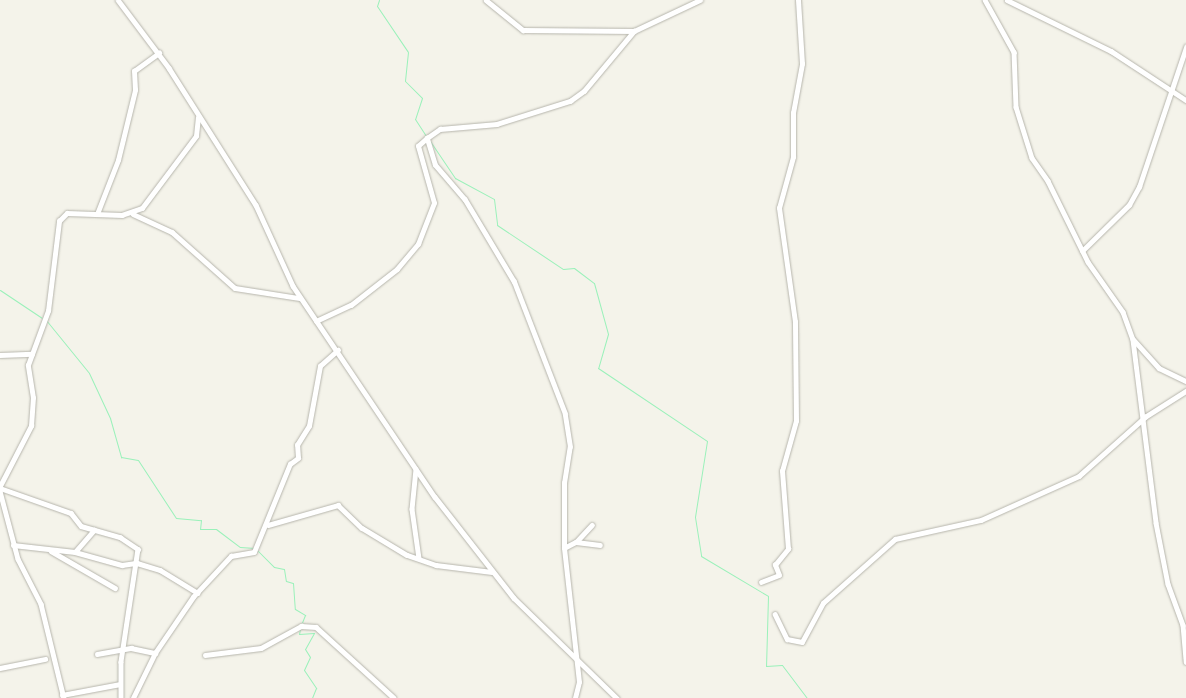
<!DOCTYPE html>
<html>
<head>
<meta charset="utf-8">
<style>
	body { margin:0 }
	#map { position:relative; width:1186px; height:698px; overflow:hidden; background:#f4f3ea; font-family:"Archivo Narrow",sans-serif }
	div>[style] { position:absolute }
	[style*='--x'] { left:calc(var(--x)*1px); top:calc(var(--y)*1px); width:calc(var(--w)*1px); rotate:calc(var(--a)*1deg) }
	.stream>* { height:1px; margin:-0.5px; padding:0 0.5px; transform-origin:0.5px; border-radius:0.5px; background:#9af1ba }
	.roads { filter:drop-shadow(0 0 1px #b6b5ac) drop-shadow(0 0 1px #b6b5ac) }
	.street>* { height:4.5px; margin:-2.25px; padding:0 2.25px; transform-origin:2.25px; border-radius:2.25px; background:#fff }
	span { translate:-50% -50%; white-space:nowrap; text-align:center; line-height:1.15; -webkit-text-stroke:5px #fff; paint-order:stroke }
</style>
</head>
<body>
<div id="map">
	<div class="stream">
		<div style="--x:379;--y:0;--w:6;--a:108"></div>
		<div style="--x:377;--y:6;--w:55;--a:56"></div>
		<div style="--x:408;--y:52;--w:29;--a:96"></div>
		<div style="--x:405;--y:81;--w:24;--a:45"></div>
		<div style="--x:422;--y:98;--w:22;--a:108"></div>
		<div style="--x:415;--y:119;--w:20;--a:57"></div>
		<div style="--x:430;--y:141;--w:45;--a:56"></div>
		<div style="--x:455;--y:178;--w:44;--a:28.3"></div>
		<div style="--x:494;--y:199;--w:26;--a:83"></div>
		<div style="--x:497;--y:225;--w:79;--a:33.7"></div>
		<div style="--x:563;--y:269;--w:11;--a:-5"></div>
		<div style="--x:574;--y:268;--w:25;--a:37"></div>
		<div style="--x:594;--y:283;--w:53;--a:74.6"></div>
		<div style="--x:608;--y:334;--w:35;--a:106"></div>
		<div style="--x:598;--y:368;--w:131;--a:33.8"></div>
		<div style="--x:707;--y:441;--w:77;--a:99"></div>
		<div style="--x:695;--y:517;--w:39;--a:81"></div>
		<div style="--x:701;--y:556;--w:78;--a:30.8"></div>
		<div style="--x:768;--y:596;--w:70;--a:91.6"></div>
		<div style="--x:766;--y:666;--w:16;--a:-4"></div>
		<div style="--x:782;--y:665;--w:41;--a:52.9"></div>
		<div style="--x:0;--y:290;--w:50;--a:33.7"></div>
		<div style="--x:46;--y:320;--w:68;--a:50.9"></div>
		<div style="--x:89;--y:373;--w:50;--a:65"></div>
		<div style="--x:110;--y:418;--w:41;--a:74.2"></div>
		<div style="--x:121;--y:457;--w:17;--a:10"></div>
		<div style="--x:138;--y:460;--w:69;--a:56.8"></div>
		<div style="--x:176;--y:518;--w:25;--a:5"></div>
		<div style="--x:201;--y:520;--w:9;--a:96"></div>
		<div style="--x:200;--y:529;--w:16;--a:0"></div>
		<div style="--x:216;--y:529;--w:30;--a:37"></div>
		<div style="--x:240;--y:547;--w:15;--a:4"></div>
		<div style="--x:255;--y:548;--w:27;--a:45"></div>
		<div style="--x:274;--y:567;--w:10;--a:11"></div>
		<div style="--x:284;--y:569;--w:12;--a:81"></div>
		<div style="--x:286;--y:581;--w:7;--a:16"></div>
		<div style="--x:293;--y:583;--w:26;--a:86"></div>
		<div style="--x:295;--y:609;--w:12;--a:31"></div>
		<div style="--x:305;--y:615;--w:11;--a:112"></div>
		<div style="--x:300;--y:629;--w:5;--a:101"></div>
		<div style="--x:299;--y:634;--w:15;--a:-4"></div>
		<div style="--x:314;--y:633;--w:18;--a:119"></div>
		<div style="--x:305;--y:649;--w:9;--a:58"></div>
		<div style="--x:310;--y:657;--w:14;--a:115"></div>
		<div style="--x:304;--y:670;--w:22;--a:56"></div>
		<div style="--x:316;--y:688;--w:11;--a:112"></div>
	</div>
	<div class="roads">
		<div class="street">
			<div style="--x:118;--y:0;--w:85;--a:53.1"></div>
			<div style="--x:169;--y:68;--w:162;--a:57.6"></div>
			<div style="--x:256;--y:205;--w:89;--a:65.4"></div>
			<div style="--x:293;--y:286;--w:254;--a:56.1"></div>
			<div style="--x:435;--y:497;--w:128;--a:52"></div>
			<div style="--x:514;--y:598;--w:144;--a:44.2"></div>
			<div style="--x:486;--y:0;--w:48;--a:39"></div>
			<div style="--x:523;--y:30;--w:111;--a:0.5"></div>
			<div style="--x:985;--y:0;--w:60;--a:60.9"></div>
			<div style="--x:1014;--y:52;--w:55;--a:87.9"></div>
			<div style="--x:1016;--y:107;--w:53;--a:72.6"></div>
			<div style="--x:1032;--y:158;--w:28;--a:55"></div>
			<div style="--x:1048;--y:181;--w:90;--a:63.7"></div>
			<div style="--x:1088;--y:262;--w:61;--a:55"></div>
			<div style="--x:1123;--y:312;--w:29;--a:70"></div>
			<div style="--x:1133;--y:339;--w:39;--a:48"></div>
			<div style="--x:1159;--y:368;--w:30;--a:26"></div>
			<div style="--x:1007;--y:0;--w:116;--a:26.1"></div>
			<div style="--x:1111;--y:51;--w:90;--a:33.2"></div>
			<div style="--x:97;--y:214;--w:58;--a:-68.7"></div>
			<div style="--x:118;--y:160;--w:72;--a:-76.3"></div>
			<div style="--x:135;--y:90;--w:19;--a:-93"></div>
			<div style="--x:134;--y:71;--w:31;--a:-36"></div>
			<div style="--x:133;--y:214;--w:43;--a:24.8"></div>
			<div style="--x:172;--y:232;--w:84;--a:41.6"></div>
			<div style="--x:235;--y:288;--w:65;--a:8.9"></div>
			<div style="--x:1082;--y:251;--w:66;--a:-44.4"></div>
			<div style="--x:1129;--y:205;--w:21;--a:-61"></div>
			<div style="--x:1139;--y:187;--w:148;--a:-71.4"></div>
			<div style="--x:316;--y:321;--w:38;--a:-25"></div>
			<div style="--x:351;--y:305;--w:58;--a:-38"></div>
			<div style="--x:397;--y:269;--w:33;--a:-50"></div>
			<div style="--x:418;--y:244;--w:44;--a:-68.7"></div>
			<div style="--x:434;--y:203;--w:59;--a:-105.7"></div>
			<div style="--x:418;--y:146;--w:12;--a:-42"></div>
			<div style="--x:1133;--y:340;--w:184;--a:82.8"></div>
			<div style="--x:1156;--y:523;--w:62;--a:78.9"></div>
			<div style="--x:1168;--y:584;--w:44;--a:69.9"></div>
			<div style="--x:1183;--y:625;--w:37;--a:85"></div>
			<div style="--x:0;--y:355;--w:32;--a:-2"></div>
			<div style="--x:416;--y:469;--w:40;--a:95.7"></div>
			<div style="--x:412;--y:509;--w:49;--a:81.9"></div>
			<div style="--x:0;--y:486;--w:68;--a:-62.7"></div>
			<div style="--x:31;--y:426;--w:28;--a:-86"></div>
			<div style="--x:33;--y:398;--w:33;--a:-99"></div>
			<div style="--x:28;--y:365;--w:58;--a:-69.7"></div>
			<div style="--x:48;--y:311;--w:91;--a:-83"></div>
			<div style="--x:59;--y:221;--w:11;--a:-45"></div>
			<div style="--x:67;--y:213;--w:55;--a:2.1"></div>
			<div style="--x:122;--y:215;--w:21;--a:-19"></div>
			<div style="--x:142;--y:208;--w:90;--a:-53.1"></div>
			<div style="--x:196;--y:136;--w:18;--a:-84"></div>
			<div style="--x:0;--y:488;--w:75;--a:19.4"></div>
			<div style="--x:71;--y:513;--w:16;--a:52"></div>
			<div style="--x:81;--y:526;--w:41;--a:15.8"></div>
			<div style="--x:120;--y:537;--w:22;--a:34"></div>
			<div style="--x:138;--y:549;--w:114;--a:98.6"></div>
			<div style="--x:121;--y:662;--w:36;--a:90"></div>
			<div style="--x:0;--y:491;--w:70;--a:75.2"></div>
			<div style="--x:18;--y:559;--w:51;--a:62.9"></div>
			<div style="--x:41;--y:604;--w:97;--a:76.3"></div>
			<div style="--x:268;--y:525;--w:73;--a:-15.9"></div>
			<div style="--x:338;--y:505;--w:33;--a:44"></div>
			<div style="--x:362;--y:528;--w:52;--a:31"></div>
			<div style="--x:407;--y:555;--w:31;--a:19"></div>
			<div style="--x:436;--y:565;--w:56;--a:7.1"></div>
			<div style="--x:576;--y:542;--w:23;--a:-47"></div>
			<div style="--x:13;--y:545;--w:62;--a:6.4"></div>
			<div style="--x:75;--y:552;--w:49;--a:15.5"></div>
			<div style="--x:122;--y:565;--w:15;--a:-8"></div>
			<div style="--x:137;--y:563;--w:24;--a:17"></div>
			<div style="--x:160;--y:570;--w:44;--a:31.2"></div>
			<div style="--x:564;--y:548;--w:13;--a:-27"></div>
			<div style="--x:576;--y:542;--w:24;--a:7"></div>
			<div style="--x:51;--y:551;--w:74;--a:30"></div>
			<div style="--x:75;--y:552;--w:29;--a:-49"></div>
			<div style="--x:761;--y:582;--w:19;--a:-21"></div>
			<div style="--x:779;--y:575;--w:11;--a:-112"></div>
			<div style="--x:775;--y:565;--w:21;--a:-51"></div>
			<div style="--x:788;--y:549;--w:78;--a:-94.4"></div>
			<div style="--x:782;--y:471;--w:52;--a:-74.4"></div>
			<div style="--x:796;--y:421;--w:99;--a:-90.6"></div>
			<div style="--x:795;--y:322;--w:115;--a:-98"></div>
			<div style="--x:779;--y:208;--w:53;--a:-74.6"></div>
			<div style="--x:793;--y:157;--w:44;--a:-90"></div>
			<div style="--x:793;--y:113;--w:50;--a:-79.6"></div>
			<div style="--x:802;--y:64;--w:64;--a:-93.6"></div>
			<div style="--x:775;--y:614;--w:28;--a:64"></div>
			<div style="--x:787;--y:639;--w:15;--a:11"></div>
			<div style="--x:802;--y:642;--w:44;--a:-61.7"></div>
			<div style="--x:823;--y:603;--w:96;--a:-41.6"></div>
			<div style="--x:895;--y:539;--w:88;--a:-12.5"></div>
			<div style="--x:981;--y:520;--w:107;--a:-24.2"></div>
			<div style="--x:1079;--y:476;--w:89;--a:-41.8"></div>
			<div style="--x:1145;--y:417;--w:49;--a:-32.4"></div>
			<div style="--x:97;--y:654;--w:35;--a:-10"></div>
			<div style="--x:131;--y:648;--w:25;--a:12"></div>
			<div style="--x:205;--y:655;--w:56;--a:-7.1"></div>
			<div style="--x:261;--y:648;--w:46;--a:-28.8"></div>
			<div style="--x:301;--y:626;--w:15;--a:4"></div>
			<div style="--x:316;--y:627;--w:105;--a:42.3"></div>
			<div style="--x:0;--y:668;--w:46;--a:-11.3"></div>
			<div style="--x:62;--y:695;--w:59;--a:-10.7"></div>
			<div style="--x:133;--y:698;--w:50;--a:-63.9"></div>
			<div style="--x:155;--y:653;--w:68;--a:-55.8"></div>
			<div style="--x:193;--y:597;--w:56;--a:-47.2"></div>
			<div style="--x:231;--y:556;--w:23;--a:-10"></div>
			<div style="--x:254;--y:552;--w:95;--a:-67.8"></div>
			<div style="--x:290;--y:464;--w:10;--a:-37"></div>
			<div style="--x:298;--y:458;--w:13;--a:-94"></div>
			<div style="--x:297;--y:445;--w:22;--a:-58"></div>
			<div style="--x:309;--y:426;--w:61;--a:-79.6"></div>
			<div style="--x:320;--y:366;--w:24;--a:-42"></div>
			<div style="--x:575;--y:698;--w:16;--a:-76"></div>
			<div style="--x:579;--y:682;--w:135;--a:-96.4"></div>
			<div style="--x:564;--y:548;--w:65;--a:-90"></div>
			<div style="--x:564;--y:483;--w:36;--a:-81"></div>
			<div style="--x:570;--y:447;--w:33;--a:-99"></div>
			<div style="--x:565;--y:414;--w:142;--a:-111.1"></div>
			<div style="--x:514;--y:282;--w:96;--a:-120.9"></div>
			<div style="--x:465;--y:200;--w:46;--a:-130.6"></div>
			<div style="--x:435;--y:165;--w:28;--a:-107"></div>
			<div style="--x:427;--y:138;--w:16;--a:-35"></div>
			<div style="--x:440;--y:129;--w:57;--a:-5"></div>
			<div style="--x:497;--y:124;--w:77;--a:-17.5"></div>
			<div style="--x:570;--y:101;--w:17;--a:-36"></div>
			<div style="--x:584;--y:91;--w:78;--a:-50.2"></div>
			<div style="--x:634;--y:31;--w:73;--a:-25.2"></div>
		</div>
	</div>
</div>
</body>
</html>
